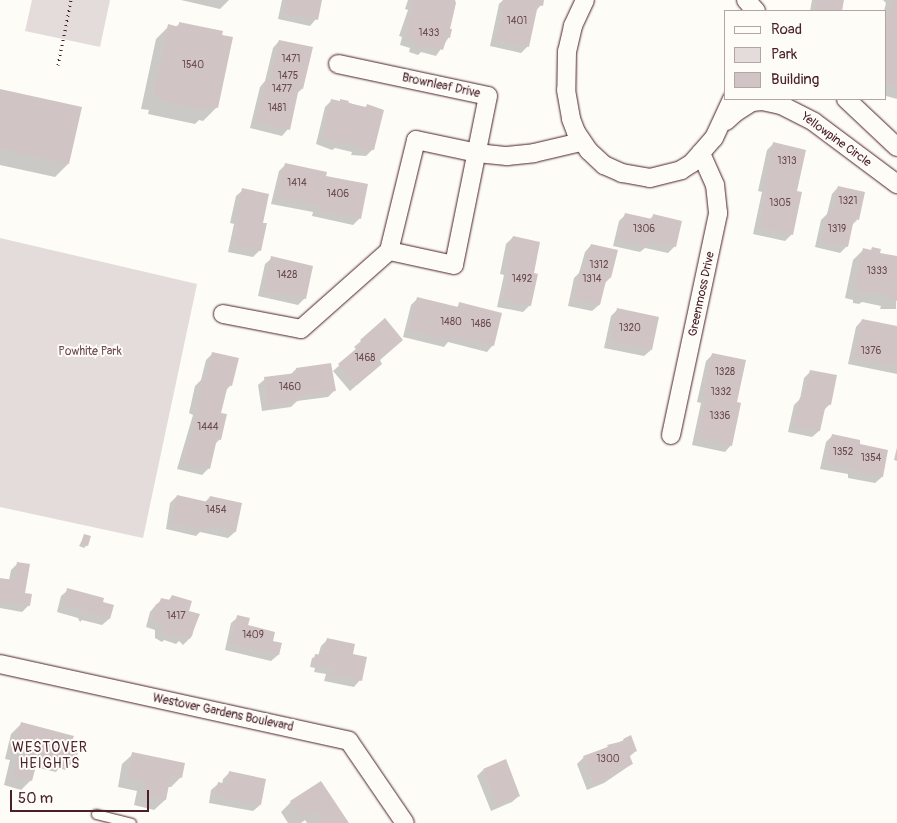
<!DOCTYPE html>
<html>
<head>
<meta charset="utf-8">
<style>
	body { margin:0 }
	#map { position:relative; width:897px; height:823px; overflow:hidden; background:#fdfcf7; font-family:Pangolin,sans-serif }
	div>[style] { position:absolute }
	[style*='--x'] { left:calc(var(--x)*1px); top:calc(var(--y)*1px); width:calc(var(--w)*1px); rotate:calc(var(--a)*1deg) }
	.green>* { inset:0; background:#e3dcda }
	.shadow>* { inset:0; background:#0003 }
	.building>* { inset:0; background:#d0c5c4 }
	.path>* { height:3px; margin-top:-1.5px; transform-origin:0; background:repeating-linear-gradient(90deg,#4a1f2b 0 1px,transparent 0 5px) }
	.roads { filter:drop-shadow(0 0 1px #4a1f2b) drop-shadow(0 0 1px #4a1f2b) }
	.lane>* { height:9px; margin:-4.5px; padding:0 4.5px; transform-origin:4.5px; border-radius:4.5px; background:#fdfcf7 }
	.street>* { height:18px; margin:-9px; padding:0 9px; transform-origin:9px; border-radius:9px; background:#fdfcf7 }
	span { translate:-50% -50%; white-space:nowrap; text-align:center; line-height:1.15; -webkit-text-stroke:4px #fdfcf7; paint-order:stroke }
	.number-label { font-size:10px; color:#6c4851 }
	.number-label span { -webkit-text-stroke-width:0 }
	.street-label { font-size:12px; color:#4a1f2b }
	.park-label { font-size:12px; color:#704e57 }
	.neighbourhood-label { font-size:14px; color:#4a1f2b; letter-spacing:1px }
	.legend { position:absolute; left:724px; top:10px; width:162px; height:90px; box-sizing:border-box; background:#fdfcf7; border:1px solid #b5a4a5; margin:0; padding:6px 9px; list-style:none; font-size:15px; color:#4a1f2b }
	.legend li { display:flex; align-items:center; gap:10px; height:25px }
	.legend b { width:25px; border:1px solid #b5a4a5 }
	.scale { position:absolute; left:10px; top:790px; width:139px; height:22px; box-sizing:border-box; border:2px solid #4a1f2b; border-top:0; padding-left:6px; font-size:15px; line-height:18px; white-space:nowrap; color:#4a1f2b; -webkit-text-stroke:4px #fdfcf7; paint-order:stroke }
</style>
</head>
<body>
<div id="map">
	<div class="green">
		<div style="clip-path:polygon(32px 0,110px 0,100px 47px,25px 31px)"></div>
		<div style="clip-path:polygon(0 238px,197px 284px,143px 538px,0 507px)"></div>
	</div>
	<div class="shadow">
		<div style="clip-path:polygon(181px 0,229px 0,220px 9px)"></div>
		<div style="clip-path:polygon(282px 0,321px 0,316px 19px,310px 26px,278px 19px)"></div>
		<div style="clip-path:polygon(408px 0,453px 0,448px 29px,449px 37px,436px 56px,421px 52px,418px 55px,409px 52px,410px 48px,400px 45px,402px 37px,399px 36px,408px 10px,405px 9px)"></div>
		<div style="clip-path:polygon(503px 0,542px 0,541px 5px,535px 12px,528px 46px,521px 53px,490px 46px,499px 4px)"></div>
		<div style="clip-path:polygon(812px 0,843px 0,840px 11px,810px 11px)"></div>
		<div style="clip-path:polygon(883px 0,897px 0,897px 99px,886px 96px,886px 11px,884px 11px,886px 3px)"></div>
		<div style="clip-path:polygon(180px 23px,217px 107px,203px 121px,199px 120px,195px 124px,148px 114px,149px 110px,141px 109px,156px 39px,169px 26px,176px 27px)"></div>
		<div style="clip-path:polygon(279px 41px,302px 89px,296px 94px,288px 129px,282px 136px,250px 128px,260px 87px,265px 81px,273px 48px)"></div>
		<div style="clip-path:polygon(0 90px,68px 164px,55px 177px,0 165px)"></div>
		<div style="clip-path:polygon(341px 100px,365px 108px,367px 106px,373px 149px,366px 156px,351px 155px,352px 152px,335px 148px,332px 150px,316px 144px,325px 107px,331px 101px,338px 102px)"></div>
		<div style="clip-path:polygon(773px 144px,796px 192px,792px 234px,785px 241px,753px 234px,762px 192px,758px 191px,767px 150px)"></div>
		<div style="clip-path:polygon(285px 165px,325px 177px,360px 218px,353px 225px,312px 216px,313px 212px,271px 204px,279px 171px)"></div>
		<div style="clip-path:polygon(838px 187px,857px 220px,851px 226px,847px 246px,840px 253px,815px 247px,821px 220px,827px 214px,832px 194px)"></div>
		<div style="clip-path:polygon(243px 190px,262px 224px,260px 250px,253px 257px,228px 252px,234px 224px,230px 223px,236px 196px)"></div>
		<div style="clip-path:polygon(625px 215px,649px 220px,653px 216px,675px 246px,668px 253px,645px 248px,640px 252px,613px 246px,619px 221px)"></div>
		<div style="clip-path:polygon(513px 237px,532px 274px,530px 305px,523px 312px,497px 307px,504px 275px,500px 274px,506px 244px)"></div>
		<div style="clip-path:polygon(591px 245px,616px 251px,610px 278px,604px 284px,599px 305px,592px 311px,568px 306px,574px 278px,579px 273px,585px 252px)"></div>
		<div style="clip-path:polygon(863px 250px,897px 258px,896px 309px,880px 309px,881px 306px,862px 302px,859px 304px,853px 303px,853px 300px,845px 298px,853px 260px)"></div>
		<div style="clip-path:polygon(272px 258px,305px 298px,298px 305px,258px 296px,265px 264px)"></div>
		<div style="clip-path:polygon(417px 299px,456px 308px,460px 304px,493px 345px,487px 352px,448px 342px,444px 347px,403px 337px,411px 305px)"></div>
		<div style="clip-path:polygon(618px 309px,651px 350px,644px 356px,604px 348px,611px 316px)"></div>
		<div style="clip-path:polygon(385px 320px,378px 361px,374px 370px,350px 391px,333px 371px,357px 350px,354px 347px,361px 341px)"></div>
		<div style="clip-path:polygon(862px 320px,897px 327px,897px 374px,848px 364px,856px 327px)"></div>
		<div style="clip-path:polygon(213px 353px,231px 385px,225px 391px,220px 414px,220px 439px,214px 445px,208px 469px,202px 475px,177px 469px,193px 415px,189px 413px,195px 386px,201px 380px,206px 360px)"></div>
		<div style="clip-path:polygon(712px 355px,735px 403px,731px 445px,725px 452px,692px 445px,701px 403px,697px 402px,706px 361px)"></div>
		<div style="clip-path:polygon(296px 369px,334px 391px,328px 397px,297px 401px,291px 407px,262px 411px,258px 385px,265px 379px,290px 375px)"></div>
		<div style="clip-path:polygon(811px 371px,830px 404px,823px 411px,819px 431px,812px 437px,788px 432px,794px 405px,800px 399px,804px 378px)"></div>
		<div style="clip-path:polygon(833px 435px,858px 445px,882px 477px,875px 483px,848px 478px,848px 474px,820px 469px,826px 442px)"></div>
		<div style="clip-path:polygon(897px 447px,897px 461px,894px 460px)"></div>
		<div style="clip-path:polygon(177px 496px,205px 502px,210px 497px,235px 532px,228px 538px,200px 532px,196px 536px,166px 529px,170px 503px)"></div>
		<div style="clip-path:polygon(85px 535px,87px 545px,84px 548px,79px 546px)"></div>
		<div style="clip-path:polygon(18px 563px,24px 594px,29px 605px,22px 612px,0 608px,0 579px,9px 580px,11px 570px)"></div>
		<div style="clip-path:polygon(68px 590px,112px 606px,109px 619px,102px 625px,82px 620px,80px 622px,78px 618px,57px 612px,61px 596px)"></div>
		<div style="clip-path:polygon(172px 596px,187px 612px,198px 615px,192px 636px,183px 645px,179px 641px,176px 644px,164px 640px,162px 642px,155px 638px,155px 630px,146px 627px,150px 612px,155px 606px,162px 599px,168px 601px)"></div>
		<div style="clip-path:polygon(238px 617px,246px 626px,271px 642px,280px 644px,278px 655px,271px 661px,225px 650px,231px 623px)"></div>
		<div style="clip-path:polygon(328px 639px,351px 655px,360px 680px,354px 687px,324px 681px,326px 674px,314px 672px,315px 668px,310px 667px,312px 658px,318px 656px,321px 646px)"></div>
		<div style="clip-path:polygon(21px 724px,71px 742px,75px 760px,65px 770px,59px 768px,56px 772px,35px 767px,31px 780px,21px 790px,4px 785px,10px 760px,5px 759px,11px 734px)"></div>
		<div style="clip-path:polygon(624px 740px,636px 751px,629px 757px,632px 764px,604px 783px,587px 790px,577px 764px,584px 757px)"></div>
		<div style="clip-path:polygon(133px 754px,181px 777px,171px 787px,167px 787px,165px 800px,154px 810px,134px 805px,137px 791px,118px 787px,122px 764px)"></div>
		<div style="clip-path:polygon(483px 770px,519px 796px,512px 802px,491px 811px,477px 776px)"></div>
		<div style="clip-path:polygon(229px 773px,260px 805px,253px 811px,209px 803px,211px 790px,218px 784px,222px 784px,223px 779px)"></div>
		<div style="clip-path:polygon(321px 782px,348px 823px,307px 823px,305px 820px,301px 823px,288px 823px,281px 812px,291px 802px)"></div>
	</div>
	<div class="building">
		<div style="clip-path:polygon(287px 0,322px 0,318px 20px,284px 13px)"></div>
		<div style="clip-path:polygon(411px 0,455px 0,456px 3px,450px 29px,452px 29px,450px 38px,447px 37px,443px 50px,427px 46px,426px 49px,415px 46px,416px 41px,405px 39px,408px 30px,405px 29px,414px 3px,410px 3px)"></div>
		<div style="clip-path:polygon(504px 0,544px 0,543px 6px,538px 5px,529px 47px,496px 40px)"></div>
		<div style="clip-path:polygon(817px 0,844px 0,842px 11px,814px 11px)"></div>
		<div style="clip-path:polygon(894px 0,897px 0,897px 87px,886px 84px,886px 28px,889px 19px,887px 19px)"></div>
		<div style="clip-path:polygon(179px 22px,223px 31px,222px 35px,233px 37px,218px 108px,210px 106px,209px 111px,161px 101px,162px 97px,153px 96px,168px 24px,179px 27px)"></div>
		<div style="clip-path:polygon(279px 40px,313px 47px,303px 89px,299px 88px,290px 130px,256px 122px,266px 79px,270px 80px)"></div>
		<div style="clip-path:polygon(0 89px,82px 107px,69px 164px,0 149px)"></div>
		<div style="clip-path:polygon(331px 99px,340px 101px,340px 99px,349px 101px,348px 103px,366px 107px,367px 104px,384px 110px,374px 150px,357px 148px,358px 146px,341px 141px,340px 145px,322px 137px)"></div>
		<div style="clip-path:polygon(773px 142px,806px 150px,797px 191px,802px 192px,793px 235px,759px 227px,768px 186px,764px 185px)"></div>
		<div style="clip-path:polygon(285px 163px,327px 172px,326px 176px,368px 184px,361px 219px,318px 210px,319px 206px,277px 197px)"></div>
		<div style="clip-path:polygon(838px 186px,865px 192px,859px 220px,854px 219px,848px 247px,821px 241px,828px 212px,832px 213px)"></div>
		<div style="clip-path:polygon(242px 188px,269px 194px,263px 223px,267px 223px,261px 251px,234px 245px,240px 218px,236px 217px)"></div>
		<div style="clip-path:polygon(625px 213px,652px 219px,653px 214px,682px 221px,676px 247px,649px 241px,648px 246px,618px 239px)"></div>
		<div style="clip-path:polygon(513px 236px,540px 242px,534px 273px,538px 274px,531px 306px,503px 300px,510px 269px,506px 268px)"></div>
		<div style="clip-path:polygon(591px 244px,618px 250px,611px 278px,607px 277px,600px 305px,574px 299px,580px 270px,584px 271px)"></div>
		<div style="clip-path:polygon(872px 247px,881px 249px,880px 253px,897px 256px,897px 301px,889px 299px,890px 296px,871px 292px,871px 295px,854px 288px,863px 248px,871px 250px)"></div>
		<div style="clip-path:polygon(271px 256px,313px 266px,306px 299px,264px 290px)"></div>
		<div style="clip-path:polygon(417px 297px,458px 307px,459px 302px,502px 313px,494px 346px,453px 336px,451px 341px,409px 331px)"></div>
		<div style="clip-path:polygon(617px 308px,659px 317px,652px 350px,610px 341px)"></div>
		<div style="clip-path:polygon(385px 318px,403px 340px,380px 360px,382px 364px,357px 385px,338px 364px,363px 343px,360px 340px)"></div>
		<div style="clip-path:polygon(862px 319px,897px 326px,897px 367px,854px 358px)"></div>
		<div style="clip-path:polygon(212px 352px,239px 358px,232px 386px,228px 385px,221px 413px,227px 414px,221px 440px,217px 439px,210px 469px,183px 463px,199px 408px,195px 407px,202px 378px,206px 379px)"></div>
		<div style="clip-path:polygon(712px 353px,746px 360px,737px 402px,741px 403px,732px 446px,698px 438px,707px 397px,703px 396px)"></div>
		<div style="clip-path:polygon(331px 363px,336px 391px,299px 396px,299px 401px,268px 405px,264px 377px,296px 373px,296px 368px)"></div>
		<div style="clip-path:polygon(810px 370px,837px 375px,831px 405px,826px 404px,820px 431px,794px 426px,800px 397px,804px 398px)"></div>
		<div style="clip-path:polygon(832px 434px,860px 440px,860px 444px,888px 450px,883px 477px,853px 471px,854px 468px,826px 462px)"></div>
		<div style="clip-path:polygon(177px 495px,208px 502px,210px 496px,242px 503px,236px 532px,205px 525px,204px 530px,171px 523px)"></div>
		<div style="clip-path:polygon(84px 534px,91px 536px,88px 546px,81px 543px)"></div>
		<div style="clip-path:polygon(17px 562px,30px 564px,25px 593px,32px 594px,30px 606px,0 601px,0 578px,14px 580px)"></div>
		<div style="clip-path:polygon(67px 588px,104px 598px,103px 602px,114px 605px,110px 619px,88px 613px,87px 616px,83px 615px,84px 611px,63px 605px)"></div>
		<div style="clip-path:polygon(172px 595px,192px 601px,189px 611px,200px 614px,190px 639px,185px 634px,184px 638px,171px 634px,170px 636px,166px 635px,167px 633px,162px 631px,161px 623px,152px 620px,156px 604px,159px 605px,161px 598px,170px 600px)"></div>
		<div style="clip-path:polygon(237px 615px,250px 618px,248px 625px,275px 632px,273px 641px,282px 643px,279px 655px,230px 644px)"></div>
		<div style="clip-path:polygon(327px 638px,355px 644px,353px 654px,367px 657px,362px 681px,330px 674px,332px 668px,313px 664px,315px 654px,322px 655px)"></div>
		<div style="clip-path:polygon(21px 722px,74px 736px,72px 741px,80px 743px,76px 760px,68px 758px,67px 763px,39px 755px,32px 781px,13px 775px,19px 750px,14px 749px)"></div>
		<div style="clip-path:polygon(631px 735px,637px 751px,629px 754px,633px 764px,611px 774px,612px 777px,594px 784px,583px 756px,608px 747px,607px 745px,624px 741px,623px 739px)"></div>
		<div style="clip-path:polygon(132px 752px,185px 763px,182px 778px,171px 775px,166px 800px,143px 795px,146px 782px,127px 778px)"></div>
		<div style="clip-path:polygon(506px 759px,520px 796px,497px 805px,483px 769px)"></div>
		<div style="clip-path:polygon(229px 771px,266px 779px,261px 805px,215px 796px,218px 782px,227px 784px)"></div>
		<div style="clip-path:polygon(321px 781px,349px 823px,319px 823px,322px 821px,316px 811px,302px 820px,290px 801px)"></div>
	</div>
	<div class="path">
		<div style="--x:58;--y:65;--w:66;--a:-78.7"></div>
	</div>
	<div class="roads">
		<div class="lane">
			<div style="--x:96;--y:814;--w:36;--a:14"></div>
		</div>
		<div class="street">
			<div style="--x:585;--y:0;--w:29;--a:115"></div>
			<div style="--x:573;--y:26;--w:26;--a:103"></div>
			<div style="--x:567;--y:51;--w:39;--a:91"></div>
			<div style="--x:566;--y:90;--w:29;--a:80"></div>
			<div style="--x:571;--y:119;--w:14;--a:69"></div>
			<div style="--x:576;--y:132;--w:23;--a:56"></div>
			<div style="--x:589;--y:151;--w:21;--a:43"></div>
			<div style="--x:604;--y:165;--w:20;--a:24"></div>
			<div style="--x:622;--y:173;--w:28;--a:10"></div>
			<div style="--x:650;--y:178;--w:32;--a:-14"></div>
			<div style="--x:681;--y:170;--w:13;--a:-32"></div>
			<div style="--x:692;--y:163;--w:33;--a:-49"></div>
			<div style="--x:714;--y:138;--w:43;--a:-65.2"></div>
			<div style="--x:746;--y:0;--w:15;--a:48"></div>
			<div style="--x:338;--y:64;--w:153;--a:12"></div>
			<div style="--x:488;--y:96;--w:172;--a:101.4"></div>
			<div style="--x:454;--y:265;--w:66;--a:-167.8"></div>
			<div style="--x:846;--y:99;--w:70;--a:43.3"></div>
			<div style="--x:726;--y:121;--w:13;--a:-42"></div>
			<div style="--x:736;--y:112;--w:19;--a:-32"></div>
			<div style="--x:752;--y:102;--w:10;--a:-6"></div>
			<div style="--x:762;--y:101;--w:19;--a:12"></div>
			<div style="--x:781;--y:105;--w:37;--a:27"></div>
			<div style="--x:814;--y:122;--w:104;--a:36.8"></div>
			<div style="--x:223;--y:314;--w:79;--a:10.9"></div>
			<div style="--x:301;--y:329;--w:118;--a:-41.6"></div>
			<div style="--x:389;--y:251;--w:114;--a:-76.3"></div>
			<div style="--x:416;--y:140;--w:62;--a:12"></div>
			<div style="--x:477;--y:153;--w:30;--a:6"></div>
			<div style="--x:507;--y:156;--w:27;--a:-6"></div>
			<div style="--x:534;--y:153;--w:48;--a:-13.2"></div>
			<div style="--x:671;--y:435;--w:227;--a:-78"></div>
			<div style="--x:718;--y:213;--w:28;--a:-96"></div>
			<div style="--x:715;--y:185;--w:35;--a:-114"></div>
			<div style="--x:0;--y:664;--w:357;--a:12.4"></div>
			<div style="--x:349;--y:741;--w:99;--a:55.7"></div>
		</div>
	</div>
	<div class="number-label">
		<span style="left:517px;top:22px">1401</span>
		<span style="left:429px;top:34px">1433</span>
		<span style="left:291px;top:60px">1471</span>
		<span style="left:193px;top:66px">1540</span>
		<span style="left:288px;top:77px">1475</span>
		<span style="left:282px;top:90px">1477</span>
		<span style="left:277px;top:109px">1481</span>
		<span style="left:787px;top:162px">1313</span>
		<span style="left:297px;top:184px">1414</span>
		<span style="left:338px;top:195px">1406</span>
		<span style="left:848px;top:202px">1321</span>
		<span style="left:780px;top:204px">1305</span>
		<span style="left:644px;top:230px">1306</span>
		<span style="left:837px;top:230px">1319</span>
		<span style="left:599px;top:266px">1312</span>
		<span style="left:877px;top:272px">1333</span>
		<span style="left:287px;top:276px">1428</span>
		<span style="left:522px;top:280px">1492</span>
		<span style="left:592px;top:280px">1314</span>
		<span style="left:451px;top:323px">1480</span>
		<span style="left:481px;top:325px">1486</span>
		<span style="left:630px;top:329px">1320</span>
		<span style="left:871px;top:352px">1376</span>
		<span style="left:365px;top:359px">1468</span>
		<span style="left:725px;top:373px">1328</span>
		<span style="left:290px;top:388px">1460</span>
		<span style="left:721px;top:393px">1332</span>
		<span style="left:720px;top:417px">1336</span>
		<span style="left:208px;top:428px">1444</span>
		<span style="left:843px;top:453px">1352</span>
		<span style="left:871px;top:459px">1354</span>
		<span style="left:216px;top:511px">1454</span>
		<span style="left:176px;top:617px">1417</span>
		<span style="left:253px;top:636px">1409</span>
		<span style="left:608px;top:760px">1300</span>
	</div>
	<div class="street-label">
		<span style="left:441px;top:86px;rotate:12deg">Brownleaf Drive</span>
		<span style="left:836px;top:140px;rotate:36deg">Yellowpine Circle</span>
		<span style="left:702px;top:294px;rotate:-78deg">Greenmoss Drive</span>
		<span style="left:223px;top:713px;rotate:12deg">Westover Gardens Boulevard</span>
	</div>
	<div class="park-label">
		<span style="left:90px;top:352px">Powhite Park</span>
	</div>
	<div class="neighbourhood-label">
		<span style="left:50px;top:756px">WESTOVER<br>HEIGHTS</span>
	</div>
	<ul class="legend">
	<li><b style="height:6px;background:#fdfcf7"></b>Road</li>
	<li><b style="height:14px;background:#e3dcda"></b>Park</li>
	<li><b style="height:14px;background:#d0c5c4"></b>Building</li>
	</ul>
	<div class="scale">50 m</div>
</div>
</body>
</html>
